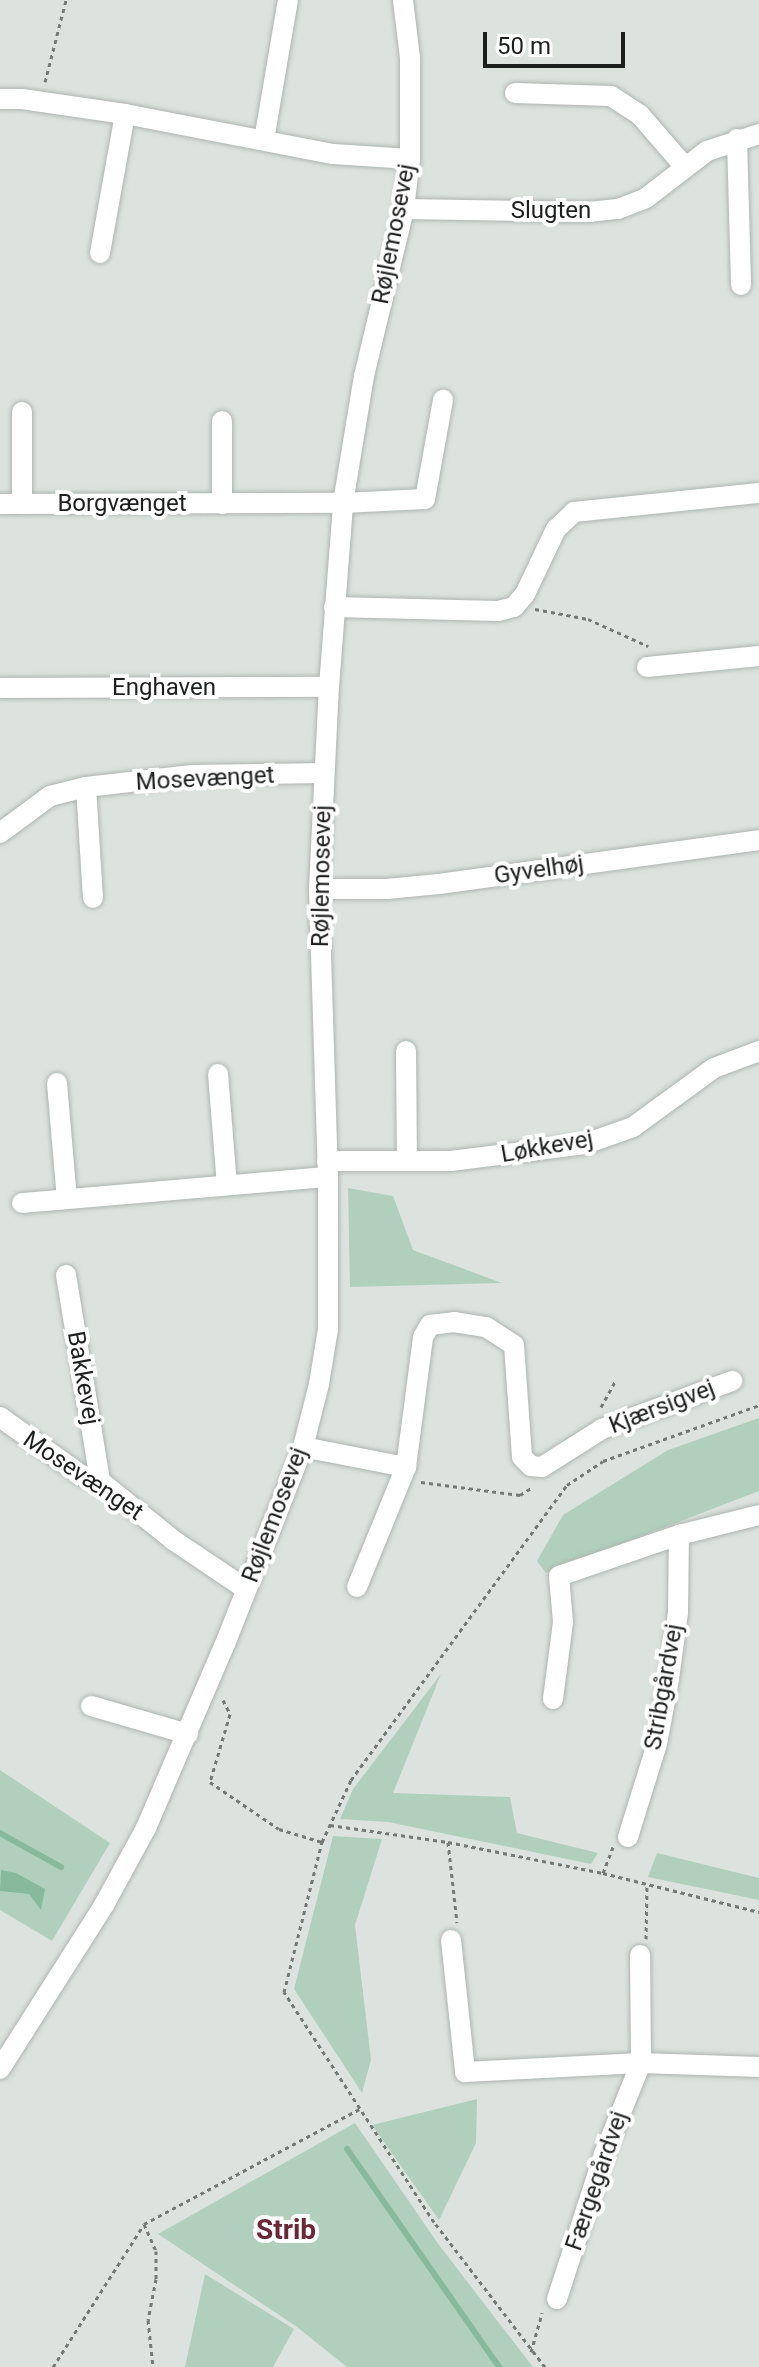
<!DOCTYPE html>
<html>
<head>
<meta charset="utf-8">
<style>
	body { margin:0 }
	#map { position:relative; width:759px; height:2367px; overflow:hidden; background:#dce3df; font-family:Roboto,sans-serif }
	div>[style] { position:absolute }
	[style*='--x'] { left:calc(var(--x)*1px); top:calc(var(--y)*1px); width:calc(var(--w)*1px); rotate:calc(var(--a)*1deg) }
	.green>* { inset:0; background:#b0d0bd }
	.water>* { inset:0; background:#87ba9c }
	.stream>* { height:6px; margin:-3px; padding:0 3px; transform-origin:3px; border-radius:3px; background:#87ba9c }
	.path>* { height:3px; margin-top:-1.5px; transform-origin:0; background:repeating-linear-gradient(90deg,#747976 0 4px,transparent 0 8px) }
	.roads { filter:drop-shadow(0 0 2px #aeb5b1) drop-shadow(0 0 2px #aeb5b1) }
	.minor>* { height:20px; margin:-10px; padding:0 10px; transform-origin:10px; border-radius:10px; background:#fff }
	span { translate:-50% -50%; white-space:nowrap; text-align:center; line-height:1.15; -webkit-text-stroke:8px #fff; paint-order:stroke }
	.street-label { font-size:24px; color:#1c1f1d }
	.quarter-label { font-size:28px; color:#6c2737; font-weight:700 }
	.scale { position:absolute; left:483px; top:32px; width:142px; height:36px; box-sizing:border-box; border:4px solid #1c1f1d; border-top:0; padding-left:10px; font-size:24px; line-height:28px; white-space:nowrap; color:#1c1f1d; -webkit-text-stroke:6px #fff; paint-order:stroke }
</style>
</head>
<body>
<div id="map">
	<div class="green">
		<div style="clip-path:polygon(348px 1188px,393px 1196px,413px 1250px,502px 1283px,350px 1287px)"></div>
		<div style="clip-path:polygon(759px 1418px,759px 1491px,546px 1573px,537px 1561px,563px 1515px,668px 1450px)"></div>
		<div style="clip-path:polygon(441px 1674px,393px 1793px,510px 1797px,517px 1833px,598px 1853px,591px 1864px,388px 1822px,340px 1819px,353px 1789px)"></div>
		<div style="clip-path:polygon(0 1770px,110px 1843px,52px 1941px,0 1910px)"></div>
		<div style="clip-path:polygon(333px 1836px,382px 1839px,355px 1925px,371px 2060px,362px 2093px,294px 1989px)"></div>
		<div style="clip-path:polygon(657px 1853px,759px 1878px,759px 1900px,648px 1877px)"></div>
		<div style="clip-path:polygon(477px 2099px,476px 2143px,439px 2220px,372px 2125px)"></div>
		<div style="clip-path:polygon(355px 2123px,439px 2245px,533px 2367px,347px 2367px,297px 2327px,158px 2234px)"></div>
		<div style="clip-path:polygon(205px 2274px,294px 2329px,273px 2367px,185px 2367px)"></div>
	</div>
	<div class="water">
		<div style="clip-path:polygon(1px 1870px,16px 1873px,45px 1889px,41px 1910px,29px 1894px,0 1891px)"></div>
	</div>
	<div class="stream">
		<div style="--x:0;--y:1833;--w:70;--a:29.1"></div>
		<div style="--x:347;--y:2149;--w:266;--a:55.1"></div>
	</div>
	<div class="path">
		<div style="--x:45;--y:82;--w:85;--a:-75.6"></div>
		<div style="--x:535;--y:609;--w:54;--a:10.7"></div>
		<div style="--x:588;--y:619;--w:66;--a:24.2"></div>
		<div style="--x:601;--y:1407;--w:29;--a:-61"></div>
		<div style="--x:421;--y:1482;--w:100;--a:7.5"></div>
		<div style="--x:520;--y:1495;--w:15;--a:-32"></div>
		<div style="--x:223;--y:1700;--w:16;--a:63"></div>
		<div style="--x:230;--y:1714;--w:71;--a:106.4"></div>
		<div style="--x:210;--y:1782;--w:83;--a:34.3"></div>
		<div style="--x:279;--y:1829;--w:45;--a:16.8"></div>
		<div style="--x:330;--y:1825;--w:119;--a:8.2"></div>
		<div style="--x:448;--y:1842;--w:158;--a:11.3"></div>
		<div style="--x:603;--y:1873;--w:161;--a:14"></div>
		<div style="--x:448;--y:1842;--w:81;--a:83.6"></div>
		<div style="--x:603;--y:1873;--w:28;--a:-69"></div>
		<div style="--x:646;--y:1939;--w:55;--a:-89"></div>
		<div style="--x:144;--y:2224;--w:30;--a:66"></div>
		<div style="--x:156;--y:2251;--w:28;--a:90"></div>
		<div style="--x:156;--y:2279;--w:42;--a:101"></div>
		<div style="--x:148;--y:2320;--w:47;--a:83.9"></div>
		<div style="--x:531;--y:2352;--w:41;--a:-74.2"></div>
		<div style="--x:53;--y:2367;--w:169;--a:-57.5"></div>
		<div style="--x:144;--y:2224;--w:244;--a:-28.1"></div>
		<div style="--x:545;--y:2367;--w:183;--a:-127.4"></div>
		<div style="--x:434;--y:2222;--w:275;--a:-123.1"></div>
		<div style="--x:284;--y:1992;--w:155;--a:-75.8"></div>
		<div style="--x:322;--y:1842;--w:68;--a:-64.9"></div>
		<div style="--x:351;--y:1780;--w:366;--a:-53.8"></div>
		<div style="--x:567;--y:1485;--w:43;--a:-33.7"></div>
		<div style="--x:603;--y:1461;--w:166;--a:-19.7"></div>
	</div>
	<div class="roads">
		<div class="minor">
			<div style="--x:515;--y:93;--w:96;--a:1.8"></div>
			<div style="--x:611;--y:96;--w:35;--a:33"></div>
			<div style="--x:640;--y:115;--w:69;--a:49.1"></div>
			<div style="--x:0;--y:99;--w:22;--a:0"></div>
			<div style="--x:22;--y:99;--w:104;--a:8.3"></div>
			<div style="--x:125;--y:114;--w:212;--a:10.9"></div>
			<div style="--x:333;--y:154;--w:77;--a:3.7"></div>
			<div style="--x:737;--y:139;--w:146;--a:88.4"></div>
			<div style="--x:264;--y:140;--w:142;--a:-80.3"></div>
			<div style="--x:404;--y:209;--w:184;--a:0.9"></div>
			<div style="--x:588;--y:212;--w:30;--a:-6"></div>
			<div style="--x:618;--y:209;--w:30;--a:-21"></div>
			<div style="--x:646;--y:198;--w:77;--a:-37.6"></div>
			<div style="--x:707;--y:151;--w:55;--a:-18.1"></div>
			<div style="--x:100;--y:253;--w:141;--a:-79.8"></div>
			<div style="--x:22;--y:412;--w:92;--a:90"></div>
			<div style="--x:0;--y:504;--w:343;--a:-0.2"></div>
			<div style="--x:343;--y:503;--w:82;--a:-2.8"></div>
			<div style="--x:425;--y:499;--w:101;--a:-79.7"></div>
			<div style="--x:222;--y:504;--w:83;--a:-90"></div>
			<div style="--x:334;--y:607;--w:164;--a:1.4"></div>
			<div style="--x:498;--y:611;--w:16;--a:-14"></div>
			<div style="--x:514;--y:607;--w:17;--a:-50"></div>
			<div style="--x:525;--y:594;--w:72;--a:-64.5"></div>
			<div style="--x:556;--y:529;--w:25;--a:-43"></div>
			<div style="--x:574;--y:512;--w:186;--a:-5.9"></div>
			<div style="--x:647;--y:667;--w:113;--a:-5.6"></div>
			<div style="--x:0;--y:688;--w:329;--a:-0.2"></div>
			<div style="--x:86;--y:787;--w:111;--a:86.4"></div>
			<div style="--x:0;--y:833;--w:62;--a:-36.5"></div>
			<div style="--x:50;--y:796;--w:37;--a:-14"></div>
			<div style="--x:86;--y:787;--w:107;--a:-6.5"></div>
			<div style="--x:192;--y:775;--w:132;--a:-0.9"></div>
			<div style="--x:319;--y:889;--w:68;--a:0"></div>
			<div style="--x:387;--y:889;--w:52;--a:-5.5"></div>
			<div style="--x:439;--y:884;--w:323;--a:-7.8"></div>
			<div style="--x:406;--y:1051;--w:109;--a:89.5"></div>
			<div style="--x:218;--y:1074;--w:111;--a:85.4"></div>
			<div style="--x:57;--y:1083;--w:116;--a:85.1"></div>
			<div style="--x:327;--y:1161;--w:124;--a:0"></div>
			<div style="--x:451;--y:1161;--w:135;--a:-7.2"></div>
			<div style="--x:585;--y:1144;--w:51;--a:-19.5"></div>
			<div style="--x:633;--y:1127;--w:100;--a:-36.1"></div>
			<div style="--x:714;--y:1068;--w:48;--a:-20.7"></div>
			<div style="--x:22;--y:1203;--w:307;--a:-4.9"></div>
			<div style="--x:66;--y:1275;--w:209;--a:80.6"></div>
			<div style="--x:0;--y:1417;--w:100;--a:35.6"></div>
			<div style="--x:81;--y:1475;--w:20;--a:18"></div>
			<div style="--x:100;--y:1481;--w:94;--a:38.9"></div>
			<div style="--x:173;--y:1540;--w:88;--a:33.9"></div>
			<div style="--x:303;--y:1447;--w:105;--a:11"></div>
			<div style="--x:406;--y:1467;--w:131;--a:-82.5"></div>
			<div style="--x:423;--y:1337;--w:14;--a:-60"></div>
			<div style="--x:430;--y:1325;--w:24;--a:-7"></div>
			<div style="--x:454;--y:1322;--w:32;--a:9"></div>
			<div style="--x:486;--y:1327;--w:33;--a:33"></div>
			<div style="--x:514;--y:1345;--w:112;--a:85.9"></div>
			<div style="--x:522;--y:1457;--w:13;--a:45"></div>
			<div style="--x:531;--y:1466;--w:11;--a:5"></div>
			<div style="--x:542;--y:1467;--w:71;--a:-32.3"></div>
			<div style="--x:602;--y:1429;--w:139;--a:-20.3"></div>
			<div style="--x:357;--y:1587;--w:130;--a:-67.8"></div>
			<div style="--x:553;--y:1699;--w:78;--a:-82.6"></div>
			<div style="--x:563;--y:1622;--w:46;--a:-95"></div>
			<div style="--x:559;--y:1576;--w:127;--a:-18.9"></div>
			<div style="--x:679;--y:1535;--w:82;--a:-14"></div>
			<div style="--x:91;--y:1706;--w:101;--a:16.1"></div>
			<div style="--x:628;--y:1837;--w:97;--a:-72.7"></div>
			<div style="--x:657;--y:1744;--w:66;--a:-79.5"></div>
			<div style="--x:669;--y:1679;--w:68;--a:-82.3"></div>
			<div style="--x:678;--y:1612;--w:77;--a:-89.3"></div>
			<div style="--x:451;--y:1940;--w:133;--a:83.9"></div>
			<div style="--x:465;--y:2072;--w:176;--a:-2.9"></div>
			<div style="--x:641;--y:2063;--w:118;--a:1.9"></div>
			<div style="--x:0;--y:2069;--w:194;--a:-57.6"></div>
			<div style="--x:104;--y:1905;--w:88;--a:-61.4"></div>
			<div style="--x:146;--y:1828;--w:200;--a:-66.8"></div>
			<div style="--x:225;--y:1644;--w:212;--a:-68.4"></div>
			<div style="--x:303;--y:1447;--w:65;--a:-75.7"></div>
			<div style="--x:319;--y:1384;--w:56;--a:-80.7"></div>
			<div style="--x:328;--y:1329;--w:152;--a:-90"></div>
			<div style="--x:328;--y:1177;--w:288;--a:-91.8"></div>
			<div style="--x:319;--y:889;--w:202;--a:-87.2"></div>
			<div style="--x:329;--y:687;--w:185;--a:-85.6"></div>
			<div style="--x:343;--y:503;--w:129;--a:-80.6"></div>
			<div style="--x:364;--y:376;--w:172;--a:-76.5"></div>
			<div style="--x:404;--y:209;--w:50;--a:-83.2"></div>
			<div style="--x:410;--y:159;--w:101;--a:-90"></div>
			<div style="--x:410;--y:58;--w:58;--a:-96.9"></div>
			<div style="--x:557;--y:2299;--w:152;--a:-72"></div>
			<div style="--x:604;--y:2154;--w:98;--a:-67.9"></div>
			<div style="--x:641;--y:2063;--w:108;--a:-90.5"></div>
		</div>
	</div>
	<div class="street-label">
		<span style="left:551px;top:211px">Slugten</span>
		<span style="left:394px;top:234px;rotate:-79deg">Røjlemosevej</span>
		<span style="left:122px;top:504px">Borgvænget</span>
		<span style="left:164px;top:688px">Enghaven</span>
		<span style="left:205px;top:779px;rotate:-3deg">Mosevænget</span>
		<span style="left:539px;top:870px;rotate:-8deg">Gyvelhøj</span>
		<span style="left:322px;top:876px;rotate:-89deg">Røjlemosevej</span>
		<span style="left:547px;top:1147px;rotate:-10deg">Løkkevej</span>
		<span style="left:83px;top:1378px;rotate:80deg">Bakkevej</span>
		<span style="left:662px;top:1407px;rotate:-21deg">Kjærsigvej</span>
		<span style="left:83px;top:1476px;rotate:34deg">Mosevænget</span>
		<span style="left:275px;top:1515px;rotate:-69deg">Røjlemosevej</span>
		<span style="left:664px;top:1687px;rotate:-80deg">Stribgårdvej</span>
		<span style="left:597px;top:2181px;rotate:-71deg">Færgegårdvej</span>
	</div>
	<div class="quarter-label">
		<span style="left:286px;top:2230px">Strib</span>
	</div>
	<div class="scale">50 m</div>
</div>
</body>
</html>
